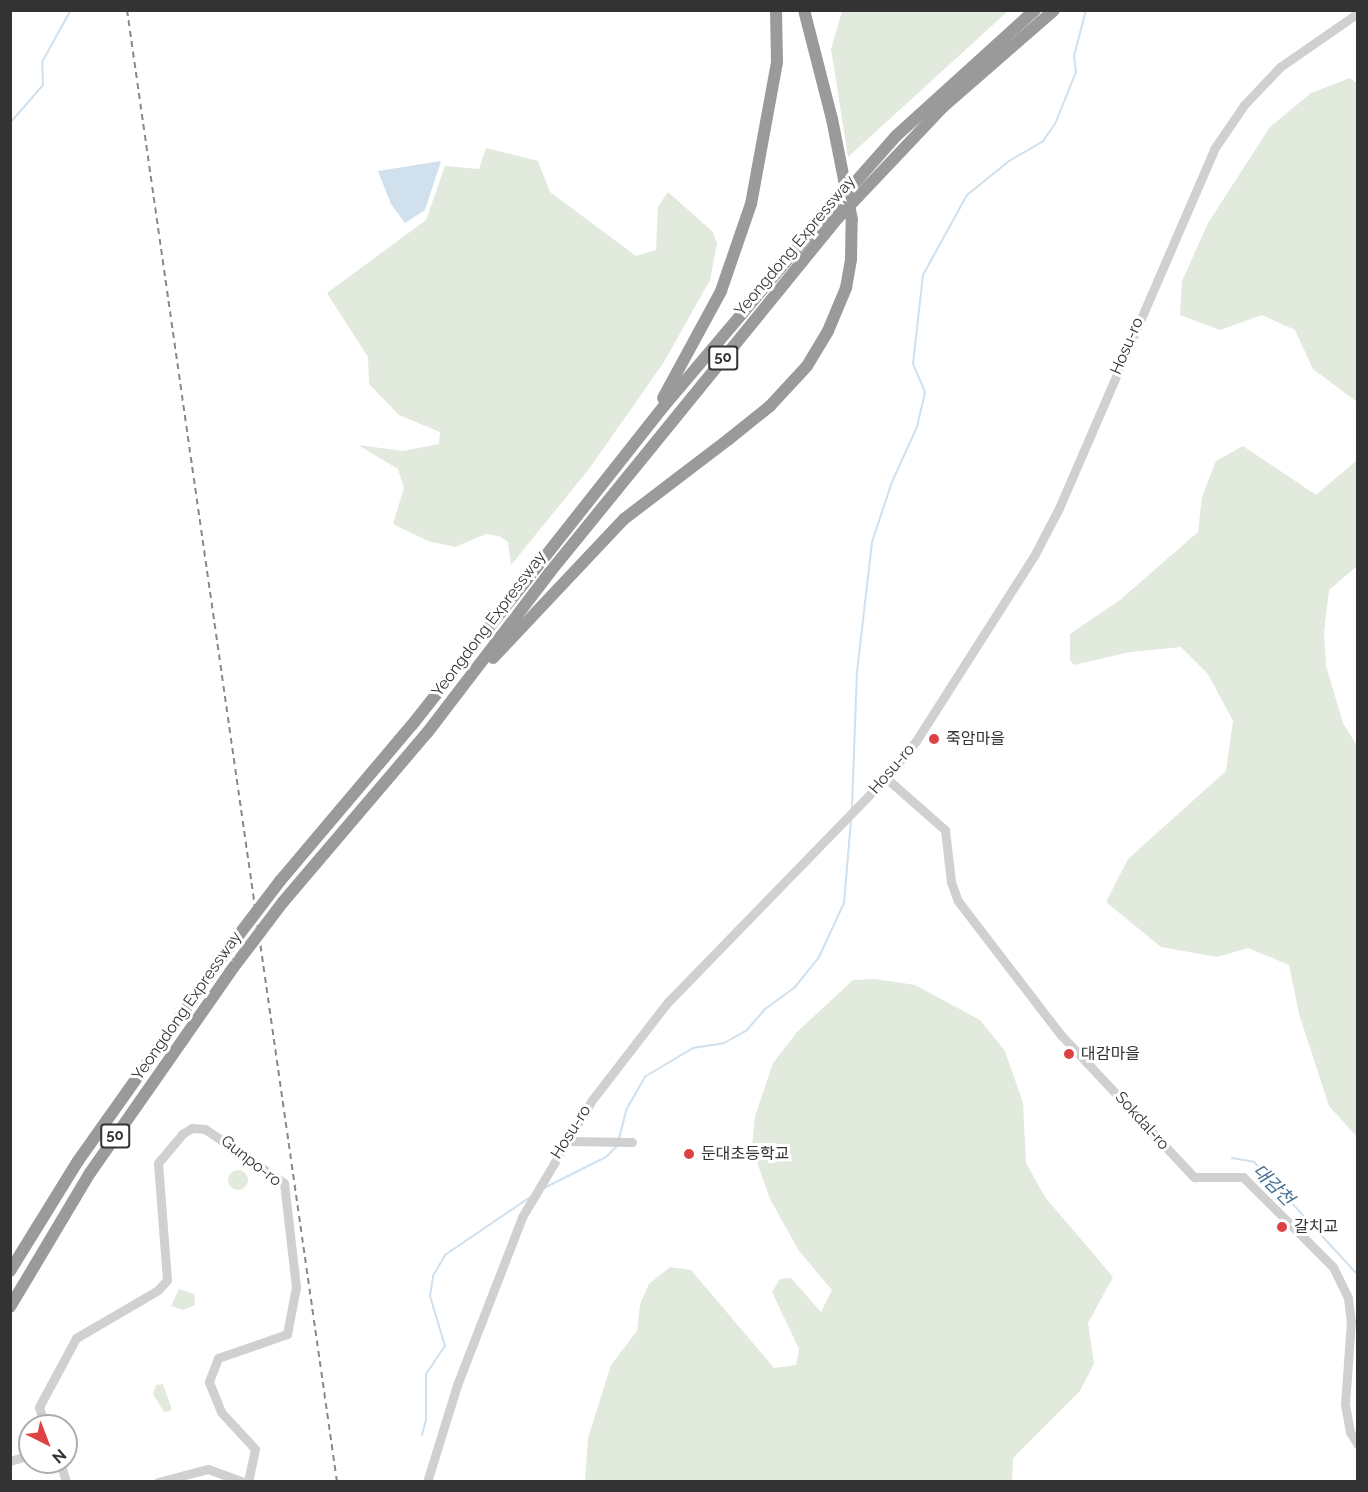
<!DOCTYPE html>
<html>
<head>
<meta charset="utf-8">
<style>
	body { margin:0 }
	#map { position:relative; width:1368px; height:1492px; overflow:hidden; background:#fff; font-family:Raleway,"Noto Sans KR",sans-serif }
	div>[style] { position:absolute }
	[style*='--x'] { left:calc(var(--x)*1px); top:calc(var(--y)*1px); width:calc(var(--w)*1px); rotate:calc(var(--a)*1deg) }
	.green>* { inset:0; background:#e2e9dd }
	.round { border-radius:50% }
	.water>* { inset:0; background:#d0e0ed }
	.stream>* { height:2px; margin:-1px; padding:0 1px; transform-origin:1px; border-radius:1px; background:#d0e0ed }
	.minor>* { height:9px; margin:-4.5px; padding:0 4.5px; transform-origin:4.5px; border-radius:4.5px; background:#d0d0d0 }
	.highway>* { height:12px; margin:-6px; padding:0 6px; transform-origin:6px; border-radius:6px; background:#9a9a9a }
	.rail>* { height:2px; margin-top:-1px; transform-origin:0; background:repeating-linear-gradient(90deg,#888 0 6px,transparent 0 10.5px) }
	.highway-bridge>* { height:12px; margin:-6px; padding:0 6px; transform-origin:6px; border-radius:6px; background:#9a9a9a }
	.dots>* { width:16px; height:16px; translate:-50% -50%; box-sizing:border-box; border:3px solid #fff; border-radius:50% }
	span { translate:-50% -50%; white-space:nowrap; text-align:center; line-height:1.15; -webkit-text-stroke:6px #fff; paint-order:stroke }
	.shield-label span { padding:2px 4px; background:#fff; border:2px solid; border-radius:4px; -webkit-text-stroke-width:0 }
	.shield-label { font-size:15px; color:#333; font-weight:700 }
	.street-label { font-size:16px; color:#333 }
	.poi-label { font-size:16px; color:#333 }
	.left { translate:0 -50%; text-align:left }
	.water-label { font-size:18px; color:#436f93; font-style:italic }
	.frame { position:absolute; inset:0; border:12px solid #333; pointer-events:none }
	.north { position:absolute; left:18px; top:1414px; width:60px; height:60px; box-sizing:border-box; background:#fff; border:2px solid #adadad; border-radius:50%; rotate:138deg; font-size:16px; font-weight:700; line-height:24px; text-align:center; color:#333 }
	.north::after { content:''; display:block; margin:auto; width:21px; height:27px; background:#de4143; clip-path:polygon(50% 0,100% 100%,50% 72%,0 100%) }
</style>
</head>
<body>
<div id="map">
	<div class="green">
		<div style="clip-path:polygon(842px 11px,842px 10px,1008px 11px,848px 157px,831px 49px)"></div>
		<div style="clip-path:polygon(1350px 78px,1358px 84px,1357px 402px,1313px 369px,1295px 330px,1262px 315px,1220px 330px,1180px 315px,1182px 281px,1208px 223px,1270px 127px,1311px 93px)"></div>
		<div style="clip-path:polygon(486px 148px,538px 161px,550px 192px,636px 256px,656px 250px,658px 207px,668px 192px,713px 232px,717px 244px,710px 280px,664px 362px,589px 469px,511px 565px,508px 542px,499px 536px,486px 534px,455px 547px,428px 541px,393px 524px,404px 488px,398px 469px,358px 445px,403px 451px,439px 444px,440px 432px,399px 415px,369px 384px,368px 357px,327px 293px,426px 220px,445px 166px,479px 169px)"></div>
		<div style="clip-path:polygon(1243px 446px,1316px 495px,1357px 460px,1357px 566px,1329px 590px,1324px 633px,1326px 666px,1343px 723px,1357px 746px,1357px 1137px,1329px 1106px,1299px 1014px,1289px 965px,1248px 948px,1217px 957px,1161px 947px,1106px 902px,1128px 859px,1226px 771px,1233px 721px,1208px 674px,1181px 647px,1130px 652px,1074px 665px,1070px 660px,1070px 634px,1120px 600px,1198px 532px,1202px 497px,1216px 461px)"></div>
		<div style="clip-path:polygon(875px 979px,915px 985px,980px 1020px,1005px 1051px,1023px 1103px,1026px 1163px,1045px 1197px,1113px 1277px,1088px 1323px,1094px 1364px,1080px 1391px,1013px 1458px,1012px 1481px,585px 1481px,588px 1438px,611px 1365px,637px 1331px,640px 1304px,649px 1284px,670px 1267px,691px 1270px,774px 1368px,796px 1365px,799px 1349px,772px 1292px,780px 1279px,791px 1278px,821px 1312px,832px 1290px,799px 1251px,770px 1199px,752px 1148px,755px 1116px,773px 1063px,797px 1032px,853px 980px)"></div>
		<div class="round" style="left:228px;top:1170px;width:20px;height:20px"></div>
		<div style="clip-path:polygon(179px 1289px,194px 1294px,195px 1305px,183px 1310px,171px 1306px)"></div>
		<div style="clip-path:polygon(163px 1384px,172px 1410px,164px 1412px,153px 1394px,156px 1385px)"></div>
	</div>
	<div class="water">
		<div style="clip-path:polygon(441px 161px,425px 210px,405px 223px,391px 204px,378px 171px)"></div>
	</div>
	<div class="stream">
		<div style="--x:10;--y:123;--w:50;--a:-49"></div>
		<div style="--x:43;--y:85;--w:23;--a:-92"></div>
		<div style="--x:42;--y:62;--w:60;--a:-60.9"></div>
		<div style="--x:852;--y:807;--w:135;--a:-87.9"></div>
		<div style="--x:857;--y:672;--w:131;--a:-83.4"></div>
		<div style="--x:872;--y:542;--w:63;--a:-71.6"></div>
		<div style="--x:892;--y:482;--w:60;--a:-65.6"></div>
		<div style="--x:917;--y:427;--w:36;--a:-77"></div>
		<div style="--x:925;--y:392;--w:30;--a:-113"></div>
		<div style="--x:913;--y:364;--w:90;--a:-83.6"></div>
		<div style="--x:923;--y:275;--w:91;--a:-61.2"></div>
		<div style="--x:967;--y:195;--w:54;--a:-39"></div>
		<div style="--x:1009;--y:161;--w:39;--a:-30"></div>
		<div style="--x:1043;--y:141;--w:21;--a:-55"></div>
		<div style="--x:1055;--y:124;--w:56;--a:-68"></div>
		<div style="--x:1076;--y:72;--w:16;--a:-97"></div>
		<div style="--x:1074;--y:56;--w:48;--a:-75.4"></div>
		<div style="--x:619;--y:1139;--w:30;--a:-76"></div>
		<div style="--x:626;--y:1110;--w:39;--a:-60"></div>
		<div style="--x:646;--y:1076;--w:55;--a:-30.8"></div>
		<div style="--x:693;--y:1048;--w:31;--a:-9"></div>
		<div style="--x:724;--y:1043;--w:25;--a:-29"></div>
		<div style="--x:746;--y:1031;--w:29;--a:-49"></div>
		<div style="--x:765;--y:1009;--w:37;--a:-36"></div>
		<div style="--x:795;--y:987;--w:38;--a:-51"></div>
		<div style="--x:819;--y:957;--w:60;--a:-65.2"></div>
		<div style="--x:844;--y:903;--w:84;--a:-85.2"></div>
		<div style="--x:1232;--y:1158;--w:22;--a:10"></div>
		<div style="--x:1254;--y:1162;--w:154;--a:47.4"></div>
		<div style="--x:544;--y:1188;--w:69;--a:-26.6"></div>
		<div style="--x:606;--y:1157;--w:17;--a:-45"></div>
		<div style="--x:422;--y:1435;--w:16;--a:-75"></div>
		<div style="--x:426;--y:1420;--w:46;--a:-90"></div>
		<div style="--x:426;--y:1374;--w:34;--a:-56"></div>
		<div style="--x:445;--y:1346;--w:52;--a:-106.7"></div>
		<div style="--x:430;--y:1296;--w:20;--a:-81"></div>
		<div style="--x:433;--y:1276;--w:24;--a:-60"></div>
		<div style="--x:445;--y:1255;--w:102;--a:-34.2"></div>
	</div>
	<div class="minor">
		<div style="--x:886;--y:778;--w:79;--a:41.4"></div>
		<div style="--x:945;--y:830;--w:52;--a:83.4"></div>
		<div style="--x:951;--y:882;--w:20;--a:70"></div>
		<div style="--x:958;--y:901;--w:169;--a:52.5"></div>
		<div style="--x:1061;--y:1035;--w:195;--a:46.9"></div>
		<div style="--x:1194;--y:1177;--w:49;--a:0"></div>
		<div style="--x:1243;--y:1177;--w:127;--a:45"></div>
		<div style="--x:1333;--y:1267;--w:34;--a:64"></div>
		<div style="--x:1348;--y:1298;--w:23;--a:83"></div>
		<div style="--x:1351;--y:1321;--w:83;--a:94.1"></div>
		<div style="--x:1345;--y:1404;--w:28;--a:80"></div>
		<div style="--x:1350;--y:1432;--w:15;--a:58"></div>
		<div style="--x:566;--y:1141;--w:66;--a:0.9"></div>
		<div style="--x:45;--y:1426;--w:20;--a:-108"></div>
		<div style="--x:39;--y:1407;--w:78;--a:-61.8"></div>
		<div style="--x:76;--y:1338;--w:95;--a:-30.3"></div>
		<div style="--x:158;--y:1290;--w:13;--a:-48"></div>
		<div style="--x:167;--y:1280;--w:117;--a:-94.4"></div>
		<div style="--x:158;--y:1163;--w:38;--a:-50"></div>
		<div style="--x:182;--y:1134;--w:12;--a:-31"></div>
		<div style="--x:192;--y:1128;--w:13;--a:4"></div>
		<div style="--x:205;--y:1129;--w:96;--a:34.4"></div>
		<div style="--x:284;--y:1183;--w:105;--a:83.4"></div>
		<div style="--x:296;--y:1287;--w:48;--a:100.8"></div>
		<div style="--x:287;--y:1334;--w:73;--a:160.8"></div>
		<div style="--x:218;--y:1358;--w:26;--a:111"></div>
		<div style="--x:209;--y:1382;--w:32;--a:68"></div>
		<div style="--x:221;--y:1412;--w:50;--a:47.4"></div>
		<div style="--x:255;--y:1449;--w:34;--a:102"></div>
		<div style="--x:10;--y:1461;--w:21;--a:-17"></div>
		<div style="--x:60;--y:1462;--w:21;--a:73"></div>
		<div style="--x:158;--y:1482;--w:52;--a:-14.6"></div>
		<div style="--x:208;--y:1469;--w:38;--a:20"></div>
		<div style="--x:427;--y:1482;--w:102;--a:-72.8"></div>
		<div style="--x:457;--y:1385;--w:180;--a:-68.8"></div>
		<div style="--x:522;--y:1217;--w:136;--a:-59.1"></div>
		<div style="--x:592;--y:1100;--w:123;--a:-52.3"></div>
		<div style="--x:667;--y:1003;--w:314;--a:-45.8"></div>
		<div style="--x:886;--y:778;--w:48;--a:-51"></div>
		<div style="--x:916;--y:741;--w:219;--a:-57.5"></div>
		<div style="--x:1034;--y:556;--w:54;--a:-62.5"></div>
		<div style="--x:1059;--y:508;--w:391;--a:-66.6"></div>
		<div style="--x:1214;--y:149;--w:53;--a:-55.7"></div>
		<div style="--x:1244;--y:105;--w:52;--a:-46.5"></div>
		<div style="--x:1280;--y:67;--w:95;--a:-34.7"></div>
	</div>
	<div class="highway">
		<div style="--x:804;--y:10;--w:113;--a:75.6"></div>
		<div style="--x:663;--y:398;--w:122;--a:-61.5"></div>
		<div style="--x:721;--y:291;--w:92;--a:-71"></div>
		<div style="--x:751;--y:204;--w:144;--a:-79.6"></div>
		<div style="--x:777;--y:62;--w:52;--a:-91.1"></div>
		<div style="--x:493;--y:658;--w:191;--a:-46.7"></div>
		<div style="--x:624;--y:519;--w:132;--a:-37.3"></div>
		<div style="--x:280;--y:881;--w:204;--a:-49.8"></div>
		<div style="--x:412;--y:725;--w:407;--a:-51.7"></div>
		<div style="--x:664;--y:406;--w:221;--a:-49.8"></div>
		<div style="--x:807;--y:237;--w:135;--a:-48.6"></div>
		<div style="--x:896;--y:136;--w:188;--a:-42.2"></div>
		<div style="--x:283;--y:902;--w:222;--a:-49.6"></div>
		<div style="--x:427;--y:733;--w:203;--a:-52.6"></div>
		<div style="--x:550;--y:572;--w:455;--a:-50.9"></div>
		<div style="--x:837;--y:219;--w:154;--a:-46.6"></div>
		<div style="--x:943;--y:107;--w:147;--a:-41.1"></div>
		<div style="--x:10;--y:1271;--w:129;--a:-58.3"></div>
		<div style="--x:78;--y:1161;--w:255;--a:-54.7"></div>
		<div style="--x:10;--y:1307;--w:156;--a:-59.2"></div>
		<div style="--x:90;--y:1173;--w:245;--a:-55.1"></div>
	</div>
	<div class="rail">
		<div style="--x:127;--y:10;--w:1487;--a:81.88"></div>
	</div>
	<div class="highway-bridge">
		<div style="--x:729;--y:439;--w:53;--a:-38.8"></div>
		<div style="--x:770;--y:406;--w:54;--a:-47.2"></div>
		<div style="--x:807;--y:366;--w:41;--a:-59"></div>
		<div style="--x:828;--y:331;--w:47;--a:-67.3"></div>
		<div style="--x:846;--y:288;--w:29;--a:-80"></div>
		<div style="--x:851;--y:259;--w:39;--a:-89"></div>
		<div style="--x:852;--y:220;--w:103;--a:-101.2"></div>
		<div style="--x:225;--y:953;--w:91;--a:-52.6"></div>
		<div style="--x:230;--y:972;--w:88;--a:-52.9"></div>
	</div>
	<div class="dots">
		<div style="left:934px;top:739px;background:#de4143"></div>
		<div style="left:1069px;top:1054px;background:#de4143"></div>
		<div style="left:689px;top:1154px;background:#de4143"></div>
		<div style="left:1282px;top:1227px;background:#de4143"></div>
	</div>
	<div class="shield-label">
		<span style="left:723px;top:358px">50</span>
		<span style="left:115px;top:1136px">50</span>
	</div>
	<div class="street-label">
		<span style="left:795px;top:246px;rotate:-50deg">Yeongdong Expressway</span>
		<span style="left:1127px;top:346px;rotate:-67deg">Hosu-ro</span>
		<span style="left:489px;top:624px;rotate:-53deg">Yeongdong Expressway</span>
		<span style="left:892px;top:769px;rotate:-49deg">Hosu-ro</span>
		<span style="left:187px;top:1006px;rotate:-55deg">Yeongdong Expressway</span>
		<span style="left:1142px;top:1121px;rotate:48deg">Sokdal-ro</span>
		<span style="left:571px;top:1132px;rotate:-58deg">Hosu-ro</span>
		<span style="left:251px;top:1161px;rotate:38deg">Gunpo-ro</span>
	</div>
	<div class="poi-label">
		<span class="left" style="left:946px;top:739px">죽암마을</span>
		<span class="left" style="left:1081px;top:1054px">대감마을</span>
		<span class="left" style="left:701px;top:1154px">둔대초등학교</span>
		<span class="left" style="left:1294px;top:1227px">갈치교</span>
	</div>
	<div class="water-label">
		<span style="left:1273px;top:1185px;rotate:45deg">대감천</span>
	</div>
	<div class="frame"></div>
	<div class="north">N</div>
</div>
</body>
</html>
